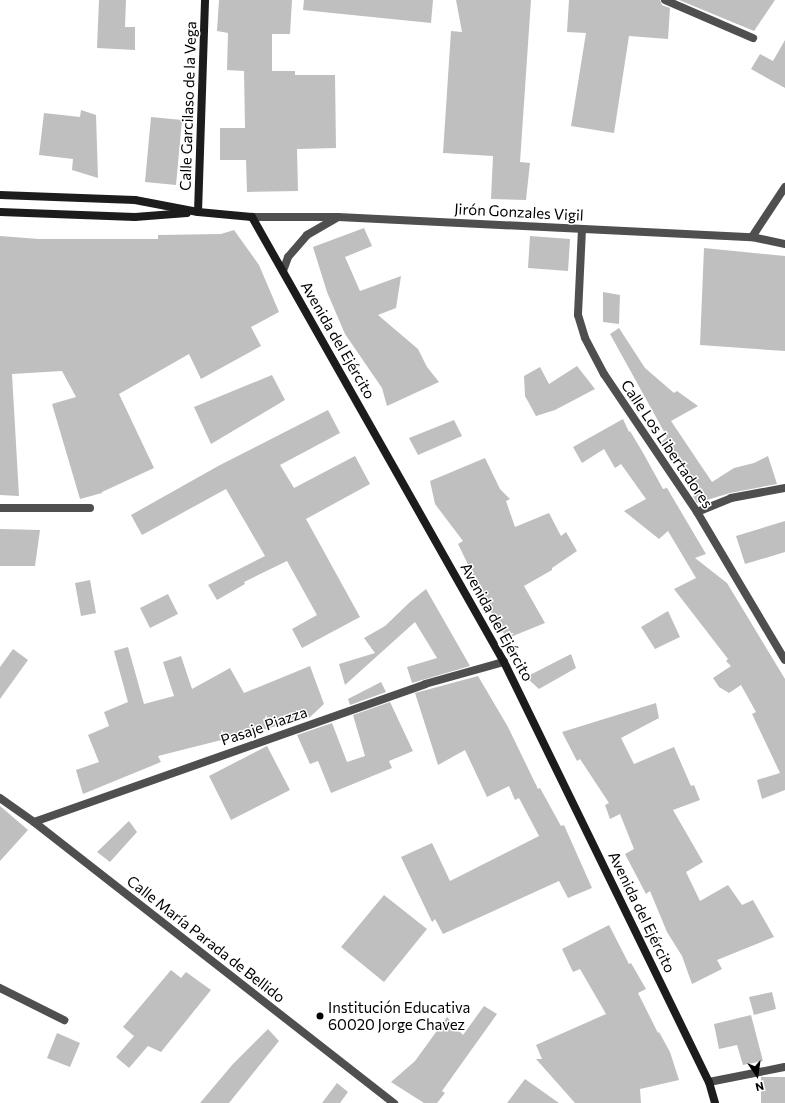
<!DOCTYPE html>
<html>
<head>
<meta charset="utf-8">
<style>
	body { margin:0 }
	#map { position:relative; width:785px; height:1103px; overflow:hidden; background:#fff; font-family:Commissioner,sans-serif }
	div>[style] { position:absolute }
	[style*='--x'] { left:calc(var(--x)*1px); top:calc(var(--y)*1px); width:calc(var(--w)*1px); rotate:calc(var(--a)*1deg) }
	.building>* { inset:0; background:#bfbfbf }
	.lane>* { height:8px; margin:-4px; padding:0 4px; transform-origin:4px; border-radius:4px; background:#4f4f4f }
	.street>* { height:8px; margin:-4px; padding:0 4px; transform-origin:4px; border-radius:4px; background:#4f4f4f }
	.secondary>* { height:8px; margin:-4px; padding:0 4px; transform-origin:4px; border-radius:4px; background:#1c1c1c }
	.dots>* { width:11px; height:11px; translate:-50% -50%; box-sizing:border-box; border:2px solid #fff; border-radius:50% }
	span { translate:-50% -50%; white-space:nowrap; text-align:center; line-height:1.15; -webkit-text-stroke:3px #fff; paint-order:stroke }
	.street-label { font-size:15px; color:#000 }
	.poi-label { font-size:15px; color:#000 }
	.left { translate:0 -50%; text-align:left }
	.north { position:absolute; left:737px; top:1055px; width:40px; height:40px; -webkit-text-stroke:3px #fff; paint-order:stroke; rotate:167deg; font-size:11px; font-weight:700; line-height:16px; text-align:center; color:#000 }
	.north::after { content:''; display:block; margin:auto; width:14px; height:18px; background:#000; clip-path:polygon(50% 0,100% 100%,50% 72%,0 100%) }
</style>
</head>
<body>
<div id="map">
	<div class="building">
		<div style="clip-path:polygon(99px 0,126px 0,125px 27px,135px 27px,135px 50px,97px 48px)"></div>
		<div style="clip-path:polygon(219px 0,292px 0,290px 34px,272px 34px,272px 71px,295px 71px,295px 75px,335px 75px,336px 148px,297px 149px,298px 191px,247px 192px,246px 160px,220px 160px,220px 128px,245px 128px,244px 71px,227px 70px,228px 33px,217px 31px)"></div>
		<div style="clip-path:polygon(304px 0,433px 0,431px 23px,303px 10px)"></div>
		<div style="clip-path:polygon(456px 0,531px 0,520px 162px,530px 163px,526px 200px,491px 199px,493px 156px,443px 153px,451px 31px,462px 32px)"></div>
		<div style="clip-path:polygon(569px 0,660px 0,662px 5px,670px 8px,668px 39px,629px 36px,614px 133px,571px 126px,586px 33px,567px 32px)"></div>
		<div style="clip-path:polygon(679px 0,775px 0,754px 31px)"></div>
		<div style="clip-path:polygon(785px 40px,785px 88px,751px 69px,760px 54px,773px 61px)"></div>
		<div style="clip-path:polygon(81px 110px,96px 115px,98px 178px,72px 170px,73px 159px,39px 155px,44px 113px,80px 117px)"></div>
		<div style="clip-path:polygon(151px 117px,182px 120px,176px 185px,145px 182px)"></div>
		<div style="clip-path:polygon(364px 228px,372px 246px,345px 257px,360px 291px,401px 276px,396px 308px,378px 315px,418px 349px,427px 367px,439px 382px,387px 406px,382px 388px,345px 334px,327px 292px,313px 247px)"></div>
		<div style="clip-path:polygon(234px 230px,259px 265px,279px 312px,251px 327px,261px 346px,201px 379px,189px 354px,119px 394px,154px 468px,102px 492px,102px 493px,80px 499px,52px 404px,76px 397px,62px 371px,12px 374px,19px 496px,0 495px,0 236px,39px 239px,158px 239px,158px 235px,221px 234px)"></div>
		<div style="clip-path:polygon(530px 236px,570px 239px,568px 271px,528px 268px)"></div>
		<div style="clip-path:polygon(704px 248px,785px 256px,785px 351px,700px 345px)"></div>
		<div style="clip-path:polygon(603px 292px,620px 295px,619px 324px,603px 322px)"></div>
		<div style="clip-path:polygon(619px 328px,645px 368px,674px 393px,677px 391px,698px 406px,671px 421px,712px 482px,734px 468px,754px 463px,768px 456px,777px 484px,730px 493px,697px 503px,693px 496px,699px 492px,674px 452px,671px 454px,661px 442px,667px 437px,610px 334px)"></div>
		<div style="clip-path:polygon(577px 366px,595px 389px,555px 410px,536px 416px,525px 396px,524px 376px,540px 367px,549px 384px)"></div>
		<div style="clip-path:polygon(272px 375px,285px 400px,211px 444px,194px 407px)"></div>
		<div style="clip-path:polygon(328px 410px,340px 433px,280px 465px,294px 488px,355px 456px,370px 484px,306px 519px,360px 617px,302px 648px,292px 629px,317px 615px,287px 561px,244px 582px,245px 584px,217px 600px,208px 585px,265px 556px,226px 489px,142px 535px,131px 515px,220px 465px)"></div>
		<div style="clip-path:polygon(623px 419px,629px 432px,630px 431px,642px 451px,663px 489px,667px 488px,706px 554px,695px 558px,727px 583px,785px 679px,785px 790px,762px 799px,757px 780px,780px 773px,752px 714px,756px 712px,741px 685px,729px 693px,719px 687px,713px 678px,731px 666px,726px 661px,728px 659px,674px 589px,696px 578px,668px 531px,659px 539px,624px 511px,646px 499px,621px 464px,615px 468px,604px 449px,582px 463px,573px 447px)"></div>
		<div style="clip-path:polygon(454px 420px,462px 436px,418px 455px,409px 438px)"></div>
		<div style="clip-path:polygon(485px 458px,500px 489px,510px 499px,506px 501px,515px 527px,549px 513px,561px 536px,566px 532px,577px 551px,552px 568px,552px 570px,524px 586px,545px 623px,508px 638px,499px 628px,458px 544px,463px 541px,435px 504px,430px 481px)"></div>
		<div style="clip-path:polygon(785px 521px,785px 552px,745px 564px,736px 536px)"></div>
		<div style="clip-path:polygon(0 529px,40px 530px,35px 566px,0 566px)"></div>
		<div style="clip-path:polygon(90px 580px,96px 613px,81px 616px,75px 583px)"></div>
		<div style="clip-path:polygon(426px 589px,470px 666px,412px 683px,407px 667px,437px 658px,415px 622px,345px 685px,339px 664px,375px 653px,364px 638px,385px 626px,410px 602px)"></div>
		<div style="clip-path:polygon(168px 594px,178px 614px,150px 628px,140px 608px)"></div>
		<div style="clip-path:polygon(668px 611px,680px 637px,655px 649px,641px 627px)"></div>
		<div style="clip-path:polygon(128px 647px,144px 704px,174px 696px,163px 662px,181px 656px,192px 689px,230px 668px,244px 693px,310px 666px,324px 704px,309px 718px,158px 756px,161px 762px,83px 794px,76px 770px,99px 762px,88px 735px,109px 726px,104px 712px,128px 702px,114px 651px)"></div>
		<div style="clip-path:polygon(13px 649px,28px 660px,0 699px,0 667px)"></div>
		<div style="clip-path:polygon(571px 654px,576px 668px,539px 689px,526px 677px)"></div>
		<div style="clip-path:polygon(478px 676px,508px 727px,538px 789px,540px 788px,561px 826px,564px 825px,592px 888px,568px 898px,559px 881px,443px 934px,435px 919px,432px 922px,401px 857px,432px 843px,450px 881px,539px 836px,519px 798px,515px 800px,509px 786px,487px 797px,465px 750px,438px 765px,415px 693px)"></div>
		<div style="clip-path:polygon(381px 682px,386px 692px,350px 705px,348px 699px)"></div>
		<div style="clip-path:polygon(390px 702px,413px 751px,389px 761px,392px 768px,331px 793px,318px 761px,310px 764px,297px 735px,332px 723px,347px 762px,365px 756px,353px 715px)"></div>
		<div style="clip-path:polygon(656px 703px,659px 718px,621px 738px,634px 764px,674px 747px,691px 786px,694px 785px,700px 800px,673px 810px,703px 862px,686px 872px,700px 901px,728px 885px,742px 905px,753px 900px,774px 937px,717px 960px,722px 969px,692px 984px,682px 956px,667px 932px,650px 891px,646px 894px,625px 854px,634px 849px,620px 814px,610px 819px,605px 805px,609px 803px,580px 759px,577px 761px,562px 732px)"></div>
		<div style="clip-path:polygon(267px 746px,290px 790px,231px 820px,209px 776px)"></div>
		<div style="clip-path:polygon(0 806px,28px 830px,0 861px)"></div>
		<div style="clip-path:polygon(129px 821px,137px 832px,110px 862px,97px 852px)"></div>
		<div style="clip-path:polygon(384px 895px,427px 929px,384px 982px,341px 947px)"></div>
		<div style="clip-path:polygon(609px 925px,629px 964px,631px 963px,646px 989px,638px 993px,658px 1033px,659px 1032px,670px 1052px,679px 1080px,640px 1089px,641px 1103px,575px 1103px,536px 1059px,542px 1059px,536px 1045px,606px 1014px,580px 969px,573px 972px,562px 949px)"></div>
		<div style="clip-path:polygon(171px 970px,181px 978px,186px 972px,211px 990px,161px 1052px,148px 1046px,129px 1068px,116px 1057px,134px 1036px,123px 1027px)"></div>
		<div style="clip-path:polygon(772px 992px,776px 1009px,754px 1015px,749px 997px)"></div>
		<div style="clip-path:polygon(484px 1006px,497px 1014px,442px 1091px,445px 1093px,437px 1103px,424px 1103px,391px 1082px,415px 1061px,447px 1017px,463px 1035px)"></div>
		<div style="clip-path:polygon(751px 1015px,763px 1061px,743px 1065px,737px 1045px,719px 1049px,714px 1024px)"></div>
		<div style="clip-path:polygon(268px 1029px,279px 1041px,229px 1103px,200px 1103px,233px 1064px)"></div>
		<div style="clip-path:polygon(57px 1033px,80px 1043px,70px 1067px,47px 1058px)"></div>
		<div style="clip-path:polygon(761px 1077px,785px 1077px,785px 1103px,761px 1103px)"></div>
		<div style="clip-path:polygon(525px 1079px,559px 1103px,507px 1103px)"></div>
		<div style="clip-path:polygon(337px 1083px,348px 1092px,340px 1103px,322px 1103px)"></div>
	</div>
	<div class="lane">
		<div style="--x:0;--y:508;--w:90;--a:0"></div>
		<div style="--x:34;--y:822;--w:415;--a:-19.4"></div>
		<div style="--x:425;--y:684;--w:82;--a:-15.6"></div>
	</div>
	<div class="street">
		<div style="--x:665;--y:0;--w:96;--a:23.4"></div>
		<div style="--x:252;--y:217;--w:86;--a:0"></div>
		<div style="--x:338;--y:217;--w:414;--a:2.8"></div>
		<div style="--x:752;--y:237;--w:34;--a:12"></div>
		<div style="--x:582;--y:229;--w:86;--a:92.7"></div>
		<div style="--x:578;--y:315;--w:24;--a:73"></div>
		<div style="--x:585;--y:338;--w:41;--a:62.2"></div>
		<div style="--x:604;--y:374;--w:166;--a:56"></div>
		<div style="--x:697;--y:512;--w:172;--a:59.3"></div>
		<div style="--x:752;--y:237;--w:60;--a:-56.6"></div>
		<div style="--x:283;--y:271;--w:15;--a:-70"></div>
		<div style="--x:288;--y:257;--w:29;--a:-49"></div>
		<div style="--x:307;--y:235;--w:34;--a:-30"></div>
		<div style="--x:697;--y:512;--w:37;--a:-22"></div>
		<div style="--x:731;--y:498;--w:55;--a:-10.5"></div>
		<div style="--x:0;--y:798;--w:42;--a:35.2"></div>
		<div style="--x:34;--y:822;--w:457;--a:38"></div>
		<div style="--x:0;--y:988;--w:72;--a:26.6"></div>
		<div style="--x:709;--y:1082;--w:77;--a:-11.2"></div>
	</div>
	<div class="secondary">
		<div style="--x:0;--y:195;--w:135;--a:2.1"></div>
		<div style="--x:135;--y:200;--w:64;--a:10.8"></div>
		<div style="--x:198;--y:212;--w:54;--a:5.3"></div>
		<div style="--x:252;--y:217;--w:511;--a:60.48"></div>
		<div style="--x:504;--y:662;--w:467;--a:64"></div>
		<div style="--x:709;--y:1082;--w:22;--a:74"></div>
		<div style="--x:0;--y:212;--w:135;--a:2.1"></div>
		<div style="--x:135;--y:217;--w:52;--a:-4.4"></div>
		<div style="--x:198;--y:212;--w:212;--a:-88.1"></div>
	</div>
	<div class="dots">
		<div style="left:320px;top:1016px;background:#000"></div>
	</div>
	<div class="street-label">
		<span style="left:188px;top:106px;rotate:-88deg">Calle Garcilaso de la Vega</span>
		<span style="left:519px;top:212px;rotate:3deg">Jirón Gonzales Vigil</span>
		<span style="left:338px;top:340px;rotate:60deg">Avenida del Ejército</span>
		<span style="left:667px;top:444px;rotate:56deg">Calle Los Libertadores</span>
		<span style="left:497px;top:622px;rotate:61deg">Avenida del Ejército</span>
		<span style="left:264px;top:726px;rotate:-19deg">Pasaje Piazza</span>
		<span style="left:642px;top:912px;rotate:64deg">Avenida del Ejército</span>
		<span style="left:206px;top:939px;rotate:38deg">Calle María Parada de Bellido</span>
	</div>
	<div class="poi-label">
		<span class="left" style="left:328px;top:1016px">Institución Educativa<br>60020 Jorge Chavez</span>
	</div>
	<div class="north">N</div>
</div>
</body>
</html>
